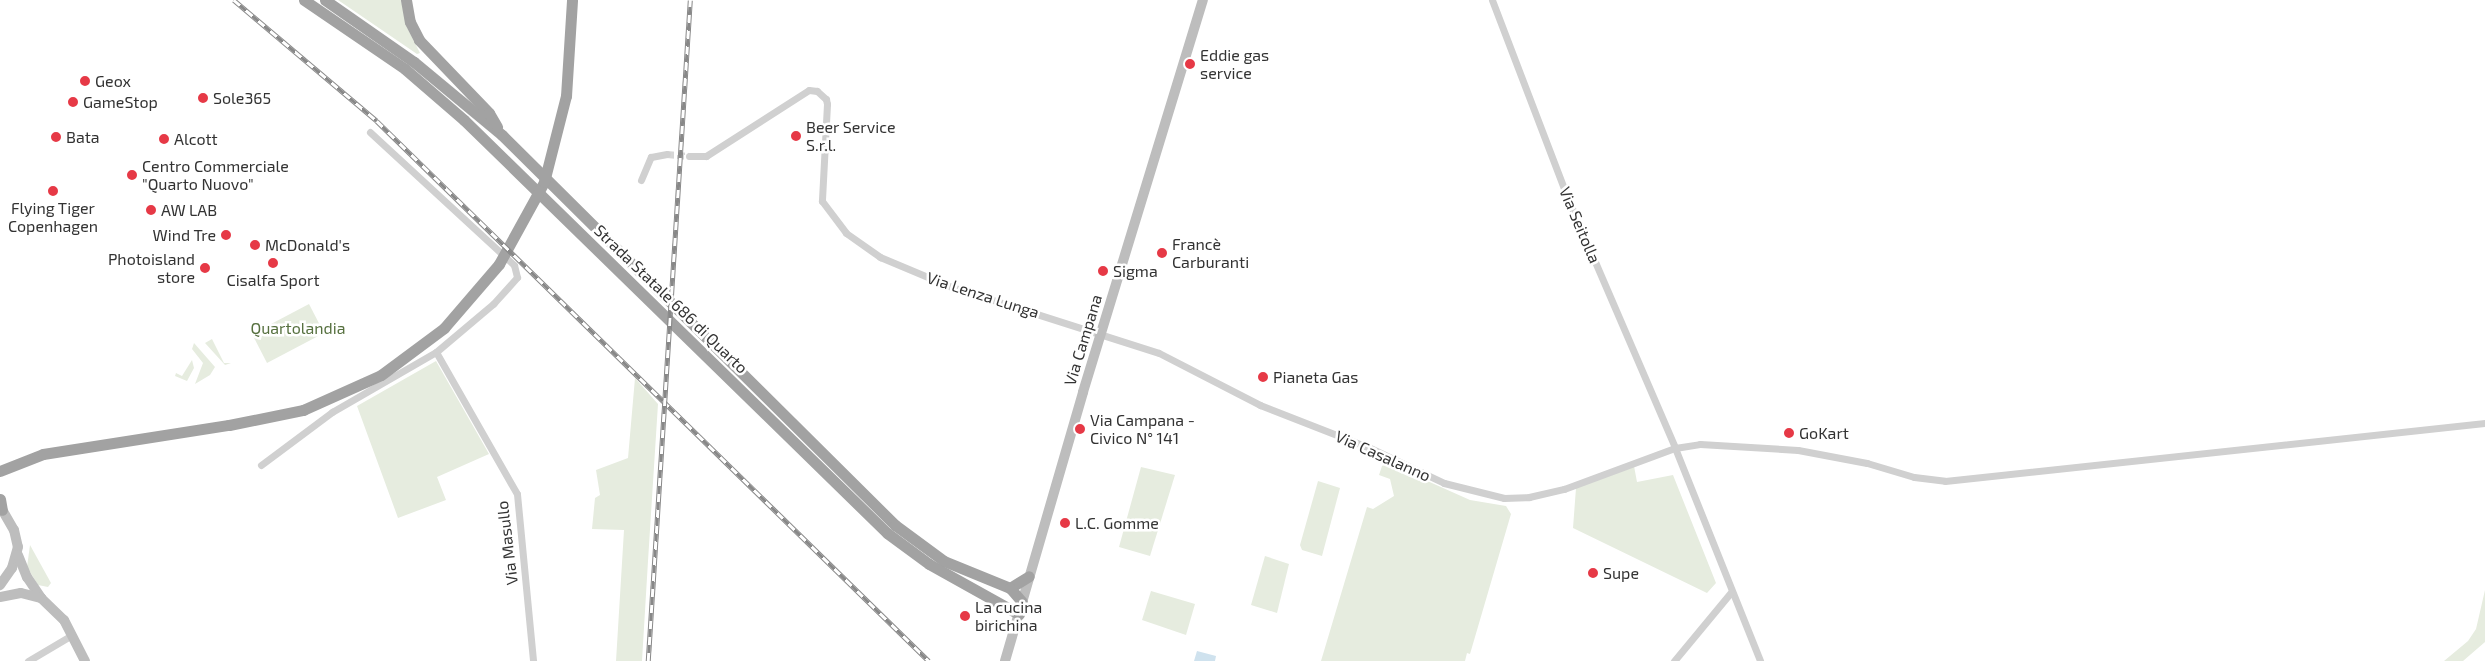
<!DOCTYPE html>
<html>
<head>
<meta charset="utf-8">
<style>
	body { margin:0 }
	#map { position:relative; width:2485px; height:661px; overflow:hidden; background:#fff; font-family:"Exo 2",sans-serif }
	div>[style] { position:absolute }
	[style*='--x'] { left:calc(var(--x)*1px); top:calc(var(--y)*1px); width:calc(var(--w)*1px); rotate:calc(var(--a)*1deg) }
	.green>* { inset:0; background:#e6ecdf }
	.water>* { inset:0; background:#cfe2ee }
	.minor-tunnel>* { height:7px; margin-top:-3.5px; transform-origin:0; background:repeating-linear-gradient(90deg,#d6d6d6 0 7px,transparent 0 10.5px) }
	.minor>* { height:7px; margin:-3.5px; padding:0 3.5px; transform-origin:3.5px; border-radius:3.5px; background:#d0d0d0 }
	.secondary>* { height:10px; margin:-5px; padding:0 5px; transform-origin:5px; border-radius:5px; background:#bdbdbd }
	.trunk>* { height:11px; margin:-5.5px; padding:0 5.5px; transform-origin:5.5px; border-radius:5.5px; background:#a2a2a2 }
	.rail>* { height:4.5px; margin-top:-2.25px; transform-origin:0; background:repeating-linear-gradient(90deg,#fff 0 8px,#888 0 16px); box-sizing:border-box; border-block:1px solid #888 }
	.dots>* { width:14px; height:14px; translate:-50% -50%; box-sizing:border-box; border:2px solid #fff; border-radius:50% }
	span { translate:-50% -50%; white-space:nowrap; text-align:center; line-height:1.15; -webkit-text-stroke:5px #fff; paint-order:stroke }
	.poi-label { font-size:16px; color:#333 }
	.left { translate:0 -50%; text-align:left }
	.right { translate:-100% -50%; text-align:right }
	.street-label { font-size:16px; color:#333 }
	.park-label { font-size:16px; color:#56703f }
</style>
</head>
<body>
<div id="map">
	<div class="green">
		<div style="clip-path:polygon(338px 0,401px 0,407px 27px,420px 53px,417px 54px)"></div>
		<div style="clip-path:polygon(309px 304px,324px 333px,267px 363px,252px 334px)"></div>
		<div style="clip-path:polygon(212px 339px,224px 363px,231px 363px,225px 365px,205px 343px)"></div>
		<div style="clip-path:polygon(194px 343px,215px 367px,210px 375px,195px 384px,203px 363px,192px 349px)"></div>
		<div style="clip-path:polygon(192px 360px,194px 368px,187px 381px,175px 376px,176px 373px,182px 376px)"></div>
		<div style="clip-path:polygon(436px 361px,489px 454px,437px 477px,446px 500px,398px 518px,357px 406px)"></div>
		<div style="clip-path:polygon(635px 378px,658px 404px,648px 561px,642px 661px,616px 661px,624px 530px,592px 529px,595px 498px,600px 495px,596px 470px,628px 458px)"></div>
		<div style="clip-path:polygon(1387px 463px,1470px 500px,1506px 506px,1511px 514px,1470px 654px,1467px 653px,1465px 661px,1321px 661px,1367px 507px,1373px 509px,1394px 496px,1390px 479px,1379px 475px,1382px 466px)"></div>
		<div style="clip-path:polygon(1634px 466px,1637px 482px,1673px 475px,1716px 583px,1707px 593px,1573px 528px,1576px 488px)"></div>
		<div style="clip-path:polygon(1141px 467px,1175px 475px,1150px 556px,1119px 547px)"></div>
		<div style="clip-path:polygon(1318px 481px,1340px 488px,1322px 556px,1302px 550px,1300px 545px)"></div>
		<div style="clip-path:polygon(30px 545px,51px 583px,48px 587px,38px 585px,27px 567px)"></div>
		<div style="clip-path:polygon(1265px 556px,1289px 564px,1277px 613px,1251px 605px)"></div>
		<div style="clip-path:polygon(2485px 590px,2485px 642px,2463px 661px,2444px 661px,2468px 641px,2476px 629px)"></div>
		<div style="clip-path:polygon(1151px 591px,1195px 604px,1186px 635px,1142px 620px)"></div>
	</div>
	<div class="water">
		<div style="clip-path:polygon(1197px 651px,1216px 656px,1215px 661px,1194px 661px)"></div>
	</div>
	<div class="minor-tunnel">
		<div style="--x:667;--y:154;--w:22;--a:5"></div>
	</div>
	<div class="minor">
		<div style="--x:1492;--y:0;--w:213;--a:69.1"></div>
		<div style="--x:1568;--y:199;--w:271;--a:66.7"></div>
		<div style="--x:1675;--y:448;--w:229;--a:68.2"></div>
		<div style="--x:689;--y:156;--w:17;--a:0"></div>
		<div style="--x:706;--y:156;--w:122;--a:-32.7"></div>
		<div style="--x:809;--y:90;--w:8;--a:7"></div>
		<div style="--x:817;--y:91;--w:12;--a:42"></div>
		<div style="--x:826;--y:99;--w:5;--a:79"></div>
		<div style="--x:827;--y:104;--w:97;--a:93"></div>
		<div style="--x:822;--y:201;--w:40;--a:53"></div>
		<div style="--x:846;--y:233;--w:42;--a:35.2"></div>
		<div style="--x:880;--y:257;--w:75;--a:22.8"></div>
		<div style="--x:949;--y:286;--w:220;--a:17.7"></div>
		<div style="--x:1159;--y:353;--w:114;--a:27.2"></div>
		<div style="--x:1260;--y:405;--w:116;--a:21.3"></div>
		<div style="--x:1368;--y:447;--w:84;--a:25.3"></div>
		<div style="--x:1444;--y:483;--w:62;--a:14"></div>
		<div style="--x:1504;--y:498;--w:25;--a:-2"></div>
		<div style="--x:1529;--y:497;--w:36;--a:-13"></div>
		<div style="--x:1564;--y:489;--w:118;--a:-20.3"></div>
		<div style="--x:1675;--y:448;--w:25;--a:-9"></div>
		<div style="--x:1700;--y:444;--w:98;--a:3.5"></div>
		<div style="--x:1798;--y:450;--w:70;--a:10.7"></div>
		<div style="--x:1867;--y:463;--w:49;--a:16.6"></div>
		<div style="--x:1914;--y:477;--w:31;--a:7"></div>
		<div style="--x:1945;--y:481;--w:543;--a:-6.13"></div>
		<div style="--x:641;--y:180;--w:25;--a:-67"></div>
		<div style="--x:651;--y:157;--w:16;--a:-11"></div>
		<div style="--x:436;--y:352;--w:163;--a:60.3"></div>
		<div style="--x:517;--y:494;--w:168;--a:84.5"></div>
		<div style="--x:261;--y:465;--w:89;--a:-36.7"></div>
		<div style="--x:332;--y:412;--w:120;--a:-30"></div>
		<div style="--x:436;--y:352;--w:75;--a:-40.1"></div>
		<div style="--x:493;--y:304;--w:36;--a:-48"></div>
		<div style="--x:517;--y:277;--w:12;--a:-104"></div>
		<div style="--x:514;--y:265;--w:196;--a:-137.3"></div>
		<div style="--x:28;--y:661;--w:51;--a:-30.6"></div>
		<div style="--x:1674;--y:661;--w:89;--a:-50.4"></div>
	</div>
	<div class="secondary">
		<div style="--x:0;--y:506;--w:28;--a:60"></div>
		<div style="--x:14;--y:530;--w:17;--a:77"></div>
		<div style="--x:18;--y:547;--w:22;--a:106"></div>
		<div style="--x:12;--y:568;--w:21;--a:125"></div>
		<div style="--x:18;--y:555;--w:24;--a:68"></div>
		<div style="--x:27;--y:577;--w:25;--a:56"></div>
		<div style="--x:41;--y:598;--w:32;--a:44"></div>
		<div style="--x:64;--y:620;--w:46;--a:62.9"></div>
		<div style="--x:0;--y:597;--w:21;--a:-11"></div>
		<div style="--x:21;--y:593;--w:21;--a:14"></div>
		<div style="--x:1005;--y:661;--w:280;--a:-73.8"></div>
		<div style="--x:1083;--y:392;--w:410;--a:-73"></div>
	</div>
	<div class="trunk">
		<div style="--x:304;--y:0;--w:122;--a:34.3"></div>
		<div style="--x:405;--y:69;--w:78;--a:40.8"></div>
		<div style="--x:464;--y:120;--w:591;--a:44.31"></div>
		<div style="--x:887;--y:533;--w:52;--a:36.4"></div>
		<div style="--x:929;--y:564;--w:103;--a:29.1"></div>
		<div style="--x:325;--y:0;--w:108;--a:34.9"></div>
		<div style="--x:414;--y:62;--w:114;--a:39.7"></div>
		<div style="--x:502;--y:135;--w:554;--a:44.78"></div>
		<div style="--x:895;--y:525;--w:61;--a:36.3"></div>
		<div style="--x:944;--y:561;--w:71;--a:22.2"></div>
		<div style="--x:406;--y:0;--w:22;--a:80"></div>
		<div style="--x:410;--y:22;--w:20;--a:63"></div>
		<div style="--x:419;--y:40;--w:101;--a:46.2"></div>
		<div style="--x:489;--y:113;--w:16;--a:60"></div>
		<div style="--x:0;--y:471;--w:46;--a:-21.6"></div>
		<div style="--x:43;--y:454;--w:188;--a:-8.9"></div>
		<div style="--x:229;--y:425;--w:76;--a:-11.5"></div>
		<div style="--x:303;--y:410;--w:85;--a:-24.2"></div>
		<div style="--x:381;--y:375;--w:79;--a:-36.7"></div>
		<div style="--x:444;--y:328;--w:84;--a:-49.3"></div>
		<div style="--x:499;--y:264;--w:94;--a:-61.2"></div>
		<div style="--x:544;--y:182;--w:89;--a:-75.7"></div>
		<div style="--x:566;--y:96;--w:96;--a:-86.4"></div>
		<div style="--x:0;--y:499;--w:11;--a:80"></div>
		<div style="--x:1010;--y:588;--w:22;--a:-32"></div>
		<div style="--x:1010;--y:588;--w:18;--a:49"></div>
	</div>
	<div class="rail">
		<div style="--x:234;--y:0;--w:187;--a:40.2"></div>
		<div style="--x:377;--y:121;--w:772;--a:44.37"></div>
		<div style="--x:648;--y:661;--w:662;--a:-86.36"></div>
	</div>
	<div class="dots">
		<div style="left:1190px;top:64px;background:#e63946"></div>
		<div style="left:85px;top:81px;background:#e63946"></div>
		<div style="left:203px;top:98px;background:#e63946"></div>
		<div style="left:73px;top:102px;background:#e63946"></div>
		<div style="left:796px;top:136px;background:#e63946"></div>
		<div style="left:56px;top:137px;background:#e63946"></div>
		<div style="left:164px;top:139px;background:#e63946"></div>
		<div style="left:132px;top:175px;background:#e63946"></div>
		<div style="left:53px;top:191px;background:#e63946"></div>
		<div style="left:151px;top:210px;background:#e63946"></div>
		<div style="left:226px;top:235px;background:#e63946"></div>
		<div style="left:255px;top:245px;background:#e63946"></div>
		<div style="left:1162px;top:253px;background:#e63946"></div>
		<div style="left:273px;top:263px;background:#e63946"></div>
		<div style="left:205px;top:268px;background:#e63946"></div>
		<div style="left:1103px;top:271px;background:#e63946"></div>
		<div style="left:1263px;top:377px;background:#e63946"></div>
		<div style="left:1080px;top:429px;background:#e63946"></div>
		<div style="left:1789px;top:433px;background:#e63946"></div>
		<div style="left:1065px;top:523px;background:#e63946"></div>
		<div style="left:1593px;top:573px;background:#e63946"></div>
		<div style="left:965px;top:616px;background:#e63946"></div>
	</div>
	<div class="poi-label">
		<span class="left" style="left:1200px;top:64px">Eddie gas<br>service</span>
		<span class="left" style="left:95px;top:81px">Geox</span>
		<span class="left" style="left:213px;top:98px">Sole365</span>
		<span class="left" style="left:83px;top:102px">GameStop</span>
		<span class="left" style="left:806px;top:136px">Beer Service<br>S.r.l.</span>
		<span class="left" style="left:66px;top:137px">Bata</span>
		<span class="left" style="left:174px;top:139px">Alcott</span>
		<span class="left" style="left:142px;top:175px">Centro Commerciale<br>"Quarto Nuovo"</span>
		<span style="left:53px;top:217px">Flying Tiger<br>Copenhagen</span>
		<span class="left" style="left:161px;top:210px">AW LAB</span>
		<span class="right" style="left:216px;top:235px">Wind Tre</span>
		<span class="left" style="left:1172px;top:253px">Francè<br>Carburanti</span>
		<span class="left" style="left:265px;top:245px">McDonald's</span>
		<span class="right" style="left:195px;top:268px">Photoisland<br>store</span>
		<span class="left" style="left:1113px;top:271px">Sigma</span>
		<span style="left:273px;top:280px">Cisalfa Sport</span>
		<span class="left" style="left:1273px;top:377px">Pianeta Gas</span>
		<span class="left" style="left:1090px;top:429px">Via Campana -<br>Civico N° 141</span>
		<span class="left" style="left:1799px;top:433px">GoKart</span>
		<span class="left" style="left:1075px;top:523px">L.C. Gomme</span>
		<span class="left" style="left:1603px;top:573px">Supe</span>
		<span class="left" style="left:975px;top:616px">La cucina<br>birichina</span>
	</div>
	<div class="street-label">
		<span style="left:1580px;top:225px;rotate:67deg">Via Seitolla</span>
		<span style="left:983px;top:295px;rotate:18deg">Via Lenza Lunga</span>
		<span style="left:671px;top:299px;rotate:44deg">Strada Statale 686 di Quarto</span>
		<span style="left:1083px;top:340px;rotate:-73deg">Via Campana</span>
		<span style="left:1383px;top:456px;rotate:24deg">Via Casalanno</span>
		<span style="left:507px;top:543px;rotate:-97deg">Via Masullo</span>
	</div>
	<div class="park-label">
		<span style="left:298px;top:328px">Quartolandia</span>
	</div>
</div>
</body>
</html>
